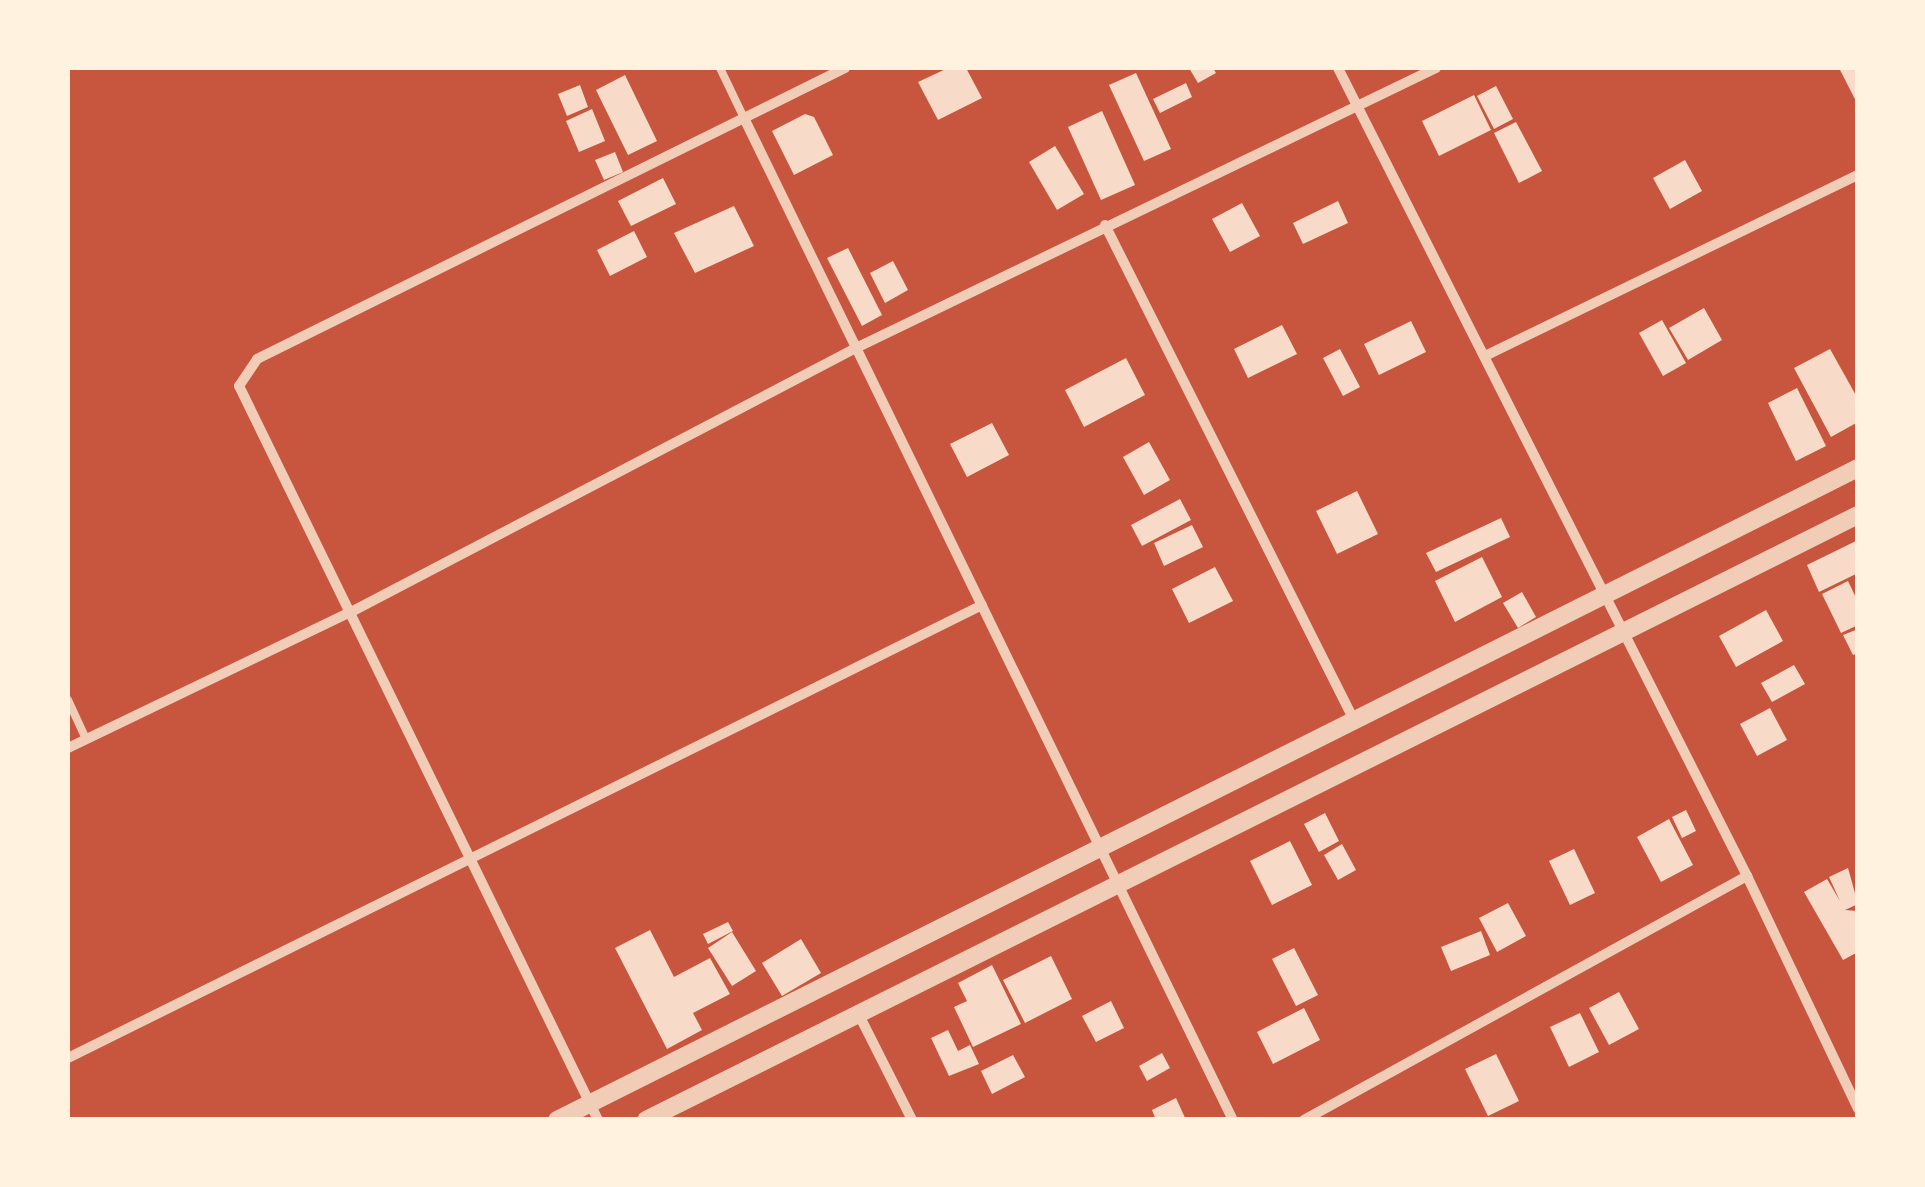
<!DOCTYPE html>
<html>
<head>
<meta charset="utf-8">
<style>
	body { margin:0 }
	#map { position:relative; width:1925px; height:1187px; overflow:hidden; background:#c8553d; font-family:"Public Sans",sans-serif }
	div>[style] { position:absolute }
	[style*='--x'] { left:calc(var(--x)*1px); top:calc(var(--y)*1px); width:calc(var(--w)*1px); rotate:calc(var(--a)*1deg) }
	.building>* { inset:0; background:#f7dbc8 }
	.service>* { height:8px; margin:-4px; padding:0 4px; transform-origin:4px; border-radius:4px; background:#f1ccb7 }
	.minor>* { height:10px; margin:-5px; padding:0 5px; transform-origin:5px; border-radius:5px; background:#f1ccb7 }
	.tertiary>* { height:18px; margin:-9px; padding:0 9px; transform-origin:9px; border-radius:9px; background:#f1ccb7 }
	span { translate:-50% -50%; white-space:nowrap; text-align:center; line-height:1.15; -webkit-text-stroke:8px #fff3e0; paint-order:stroke }
	.frame { position:absolute; inset:0; border:70px solid #fff3e0; pointer-events:none }
</style>
</head>
<body>
<div id="map">
	<div class="building">
		<div style="clip-path:polygon(948px 68px,966px 68px,982px 98px,938px 120px,918px 82px)"></div>
		<div style="clip-path:polygon(1189px 68px,1213px 68px,1216px 73px,1198px 83px)"></div>
		<div style="clip-path:polygon(1839px 68px,1858px 68px,1858px 105px)"></div>
		<div style="clip-path:polygon(1136px 73px,1171px 149px,1144px 161px,1109px 85px)"></div>
		<div style="clip-path:polygon(625px 75px,657px 141px,628px 155px,596px 90px)"></div>
		<div style="clip-path:polygon(1186px 83px,1192px 97px,1160px 113px,1153px 99px)"></div>
		<div style="clip-path:polygon(580px 85px,588px 107px,567px 116px,558px 94px)"></div>
		<div style="clip-path:polygon(1496px 86px,1513px 119px,1494px 129px,1477px 96px)"></div>
		<div style="clip-path:polygon(1474px 95px,1491px 130px,1439px 156px,1422px 121px)"></div>
		<div style="clip-path:polygon(592px 109px,605px 141px,579px 152px,566px 121px)"></div>
		<div style="clip-path:polygon(1102px 111px,1135px 185px,1101px 200px,1068px 127px)"></div>
		<div style="clip-path:polygon(805px 114px,814px 117px,833px 155px,794px 175px,772px 131px)"></div>
		<div style="clip-path:polygon(1516px 122px,1542px 171px,1519px 183px,1494px 133px)"></div>
		<div style="clip-path:polygon(1055px 146px,1084px 194px,1057px 210px,1029px 162px)"></div>
		<div style="clip-path:polygon(615px 152px,623px 172px,604px 180px,595px 160px)"></div>
		<div style="clip-path:polygon(1685px 160px,1702px 191px,1670px 209px,1653px 178px)"></div>
		<div style="clip-path:polygon(663px 178px,676px 204px,631px 226px,618px 201px)"></div>
		<div style="clip-path:polygon(1338px 201px,1348px 223px,1303px 244px,1293px 223px)"></div>
		<div style="clip-path:polygon(1242px 203px,1260px 236px,1230px 252px,1212px 219px)"></div>
		<div style="clip-path:polygon(734px 206px,754px 246px,695px 273px,674px 233px)"></div>
		<div style="clip-path:polygon(634px 231px,647px 257px,610px 276px,597px 250px)"></div>
		<div style="clip-path:polygon(848px 248px,882px 315px,862px 326px,827px 258px)"></div>
		<div style="clip-path:polygon(893px 261px,908px 290px,885px 303px,870px 273px)"></div>
		<div style="clip-path:polygon(1704px 308px,1722px 340px,1688px 360px,1669px 328px)"></div>
		<div style="clip-path:polygon(1662px 320px,1686px 363px,1663px 376px,1639px 333px)"></div>
		<div style="clip-path:polygon(1411px 321px,1426px 352px,1379px 375px,1364px 344px)"></div>
		<div style="clip-path:polygon(1282px 325px,1297px 354px,1248px 378px,1234px 349px)"></div>
		<div style="clip-path:polygon(1340px 349px,1360px 387px,1343px 396px,1323px 358px)"></div>
		<div style="clip-path:polygon(1830px 349px,1858px 399px,1858px 422px,1831px 437px,1794px 368px)"></div>
		<div style="clip-path:polygon(1126px 358px,1145px 395px,1084px 427px,1065px 390px)"></div>
		<div style="clip-path:polygon(1797px 388px,1826px 446px,1796px 461px,1768px 403px)"></div>
		<div style="clip-path:polygon(992px 423px,1009px 455px,967px 477px,950px 444px)"></div>
		<div style="clip-path:polygon(1149px 442px,1170px 480px,1144px 495px,1123px 457px)"></div>
		<div style="clip-path:polygon(1357px 491px,1378px 534px,1337px 554px,1316px 511px)"></div>
		<div style="clip-path:polygon(1180px 499px,1191px 520px,1142px 546px,1131px 525px)"></div>
		<div style="clip-path:polygon(1501px 518px,1510px 537px,1436px 572px,1426px 553px)"></div>
		<div style="clip-path:polygon(1192px 525px,1203px 547px,1164px 566px,1154px 543px)"></div>
		<div style="clip-path:polygon(1858px 540px,1858px 573px,1819px 592px,1807px 565px)"></div>
		<div style="clip-path:polygon(1482px 557px,1502px 597px,1455px 622px,1435px 581px)"></div>
		<div style="clip-path:polygon(1215px 567px,1233px 601px,1189px 623px,1172px 589px)"></div>
		<div style="clip-path:polygon(1848px 581px,1858px 602px,1858px 625px,1841px 633px,1822px 594px)"></div>
		<div style="clip-path:polygon(1522px 592px,1536px 617px,1518px 628px,1503px 603px)"></div>
		<div style="clip-path:polygon(1766px 610px,1783px 641px,1736px 667px,1719px 636px)"></div>
		<div style="clip-path:polygon(1858px 629px,1858px 653px,1853px 655px,1843px 635px)"></div>
		<div style="clip-path:polygon(1794px 665px,1805px 684px,1772px 702px,1761px 683px)"></div>
		<div style="clip-path:polygon(1770px 708px,1787px 740px,1757px 756px,1740px 724px)"></div>
		<div style="clip-path:polygon(1686px 810px,1696px 831px,1682px 838px,1672px 817px)"></div>
		<div style="clip-path:polygon(1325px 813px,1339px 841px,1319px 852px,1304px 824px)"></div>
		<div style="clip-path:polygon(1669px 819px,1693px 865px,1661px 882px,1637px 837px)"></div>
		<div style="clip-path:polygon(1290px 841px,1312px 885px,1272px 905px,1250px 861px)"></div>
		<div style="clip-path:polygon(1342px 844px,1356px 870px,1338px 880px,1324px 855px)"></div>
		<div style="clip-path:polygon(1574px 849px,1595px 893px,1570px 905px,1549px 861px)"></div>
		<div style="clip-path:polygon(1848px 868px,1858px 904px,1845px 910px,1858px 911px,1858px 952px,1843px 960px,1804px 892px,1827px 879px,1840px 901px,1829px 877px)"></div>
		<div style="clip-path:polygon(1508px 903px,1526px 936px,1497px 952px,1479px 918px)"></div>
		<div style="clip-path:polygon(728px 922px,733px 931px,708px 944px,703px 934px)"></div>
		<div style="clip-path:polygon(650px 930px,674px 977px,710px 958px,730px 994px,693px 1013px,702px 1030px,667px 1049px,615px 948px)"></div>
		<div style="clip-path:polygon(1481px 931px,1490px 955px,1451px 971px,1441px 947px)"></div>
		<div style="clip-path:polygon(732px 932px,756px 971px,732px 986px,708px 948px)"></div>
		<div style="clip-path:polygon(801px 939px,821px 973px,782px 996px,762px 963px)"></div>
		<div style="clip-path:polygon(1294px 948px,1318px 995px,1296px 1006px,1272px 959px)"></div>
		<div style="clip-path:polygon(1051px 956px,1072px 999px,1025px 1023px,1003px 980px)"></div>
		<div style="clip-path:polygon(992px 965px,1021px 1024px,973px 1047px,954px 1007px,967px 1001px,958px 983px)"></div>
		<div style="clip-path:polygon(1619px 992px,1639px 1029px,1609px 1045px,1589px 1008px)"></div>
		<div style="clip-path:polygon(1111px 1001px,1124px 1028px,1096px 1042px,1082px 1016px)"></div>
		<div style="clip-path:polygon(1304px 1008px,1320px 1040px,1273px 1064px,1257px 1032px)"></div>
		<div style="clip-path:polygon(1580px 1013px,1599px 1052px,1569px 1067px,1550px 1027px)"></div>
		<div style="clip-path:polygon(948px 1030px,958px 1051px,970px 1045px,979px 1064px,949px 1076px,931px 1038px)"></div>
		<div style="clip-path:polygon(1162px 1053px,1170px 1068px,1147px 1081px,1139px 1066px)"></div>
		<div style="clip-path:polygon(1496px 1054px,1519px 1101px,1488px 1116px,1465px 1069px)"></div>
		<div style="clip-path:polygon(1013px 1055px,1025px 1077px,992px 1094px,981px 1071px)"></div>
		<div style="clip-path:polygon(1176px 1098px,1186px 1120px,1156px 1120px,1152px 1110px)"></div>
	</div>
	<div class="service">
		<div style="--x:720;--y:68;--w:55;--a:64.4"></div>
		<div style="--x:68;--y:700;--w:43;--a:65.2"></div>
	</div>
	<div class="minor">
		<div style="--x:1338;--y:68;--w:906;--a:63.15"></div>
		<div style="--x:1747;--y:876;--w:258;--a:64.5"></div>
		<div style="--x:744;--y:118;--w:1115;--a:63.99"></div>
		<div style="--x:1105;--y:225;--w:554;--a:63.3"></div>
		<div style="--x:1487;--y:355;--w:412;--a:-25.9"></div>
		<div style="--x:68;--y:748;--w:314;--a:-25.7"></div>
		<div style="--x:351;--y:612;--w:570;--a:-27.6"></div>
		<div style="--x:856;--y:348;--w:644;--a:-25.77"></div>
		<div style="--x:858;--y:1013;--w:120;--a:63.2"></div>
		<div style="--x:68;--y:1058;--w:1020;--a:-26.36"></div>
		<div style="--x:598;--y:1120;--w:817;--a:-116.06"></div>
		<div style="--x:239;--y:386;--w:32;--a:-56"></div>
		<div style="--x:257;--y:359;--w:656;--a:-26.33"></div>
		<div style="--x:1304;--y:1120;--w:506;--a:-28.85"></div>
	</div>
	<div class="tertiary">
		<div style="--x:557;--y:1120;--w:1455;--a:-26.62"></div>
		<div style="--x:646;--y:1120;--w:1355;--a:-26.53"></div>
	</div>
	<div class="frame"></div>
</div>
</body>
</html>
